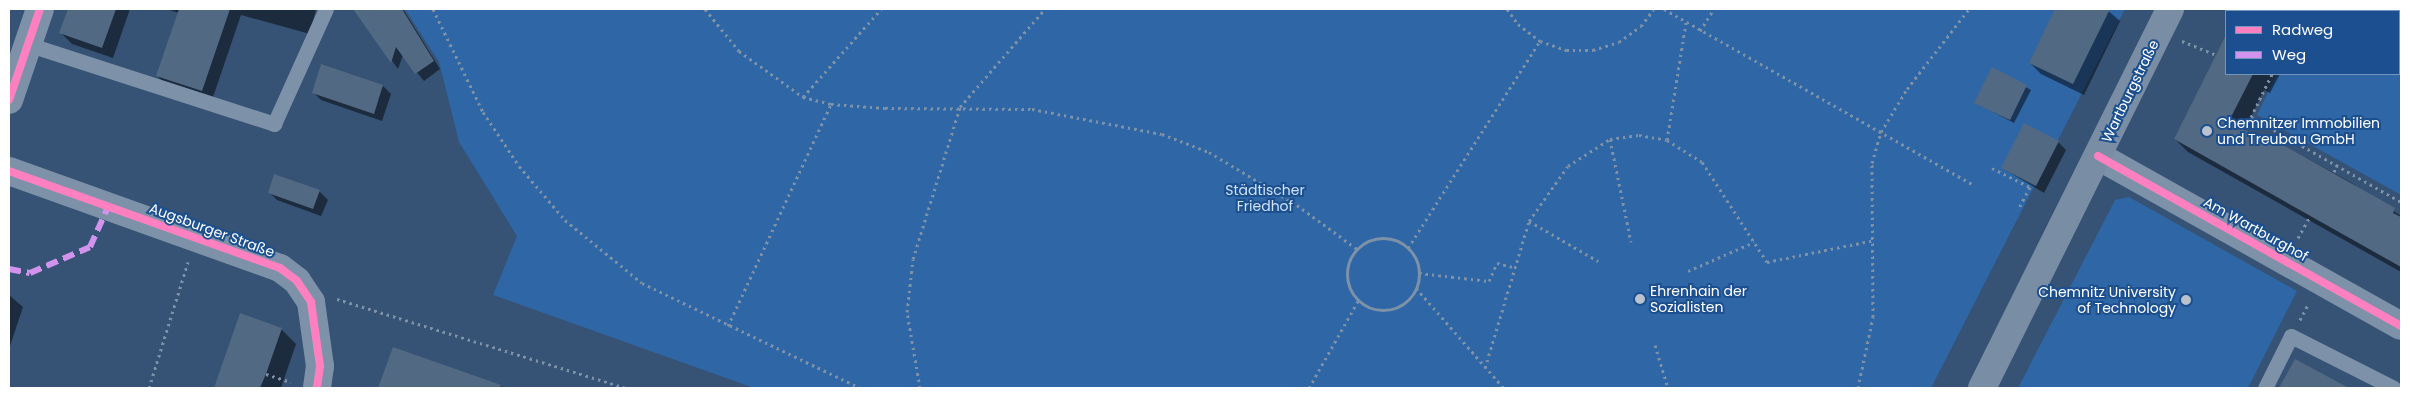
<!DOCTYPE html>
<html>
<head>
<meta charset="utf-8">
<style>
	body { margin:0 }
	#map { position:relative; width:2410px; height:397px; overflow:hidden; background:#365274; font-family:Poppins,sans-serif }
	div>[style] { position:absolute }
	[style*='--x'] { left:calc(var(--x)*1px); top:calc(var(--y)*1px); width:calc(var(--w)*1px); rotate:calc(var(--a)*1deg) }
	.green>* { inset:0; background:#2f66a5 }
	.shadow>* { inset:0; background:#0007 }
	.building>* { inset:0; background:#526984 }
	.path>* { height:3px; margin-top:-1.5px; transform-origin:0; background:repeating-linear-gradient(90deg,#7d92a8 0 2.5px,transparent 0 6.5px) }
	.path>.ring { margin:-1.5px; padding:0; box-sizing:content-box; background:none; border:3px solid #7d92a8; border-radius:50% }
	.service>* { height:15px; margin:-7.5px; padding:0 7.5px; transform-origin:7.5px; border-radius:7.5px; background:#7d92a8 }
	.minor>* { height:28px; margin:-14px; padding:0 14px; transform-origin:14px; border-radius:14px; background:#7d92a8 }
	.tertiary>* { height:28px; margin:-14px; padding:0 14px; transform-origin:14px; border-radius:14px; background:#7d92a8 }
	.secondary>* { height:28px; margin:-14px; padding:0 14px; transform-origin:14px; border-radius:14px; background:#798da4 }
	.quiet>* { height:6px; margin-top:-3px; transform-origin:0; background:repeating-linear-gradient(90deg,#d193ec 0 12px,transparent 0 18px) }
	.cycleway>* { height:8px; margin:-4px; padding:0 4px; transform-origin:4px; border-radius:4px; background:#ff80c0 }
	.dots>* { width:14px; height:14px; translate:-50% -50%; box-sizing:border-box; border:2px solid #1b4f8f; border-radius:50% }
	span { translate:-50% -50%; white-space:nowrap; text-align:center; line-height:1.15; -webkit-text-stroke:4px #1b4f8f; paint-order:stroke }
	.street-label { font-size:14px; color:#fff }
	.poi-label { font-size:14px; color:#fff }
	.left { translate:0 -50%; text-align:left }
	.right { translate:-100% -50%; text-align:right }
	.park-label { font-size:14px; color:#cfe3fa }
	.frame { position:absolute; inset:0; border:10px solid #fff; pointer-events:none }
	.legend { position:absolute; left:2225px; top:10px; width:175px; height:65px; box-sizing:border-box; background:#1b4f8f; border:1px solid #7695bc; margin:0; padding:6px 9px; list-style:none; font-size:15px; color:#fff }
	.legend li { display:flex; align-items:center; gap:10px; height:25px }
	.legend b { width:25px; border:1px solid #7695bc }
</style>
</head>
<body>
<div id="map">
	<div class="green">
		<div style="clip-path:polygon(405px 9px,2125px 9px,1931px 388px,754px 388px,493px 295px,517px 236px,459px 142px,439px 62px)"></div>
		<div style="clip-path:polygon(2309px 9px,2401px 9px,2401px 195px,2257px 115px,2277px 74px,2399px 74px,2399px 11px)"></div>
		<div style="clip-path:polygon(2129px 197px,2297px 291px,2248px 388px,2018px 388px,2115px 200px)"></div>
	</div>
	<div class="shadow">
		<div style="clip-path:polygon(69px 9px,130px 9px,113px 58px,72px 44px,61px 33px)"></div>
		<div style="clip-path:polygon(166px 9px,316px 9px,310px 34px,241px 15px,212px 100px,167px 85px,157px 76px,179px 13px)"></div>
		<div style="clip-path:polygon(354px 9px,403px 9px,440px 69px,424px 81px,403px 55px,398px 69px)"></div>
		<div style="clip-path:polygon(2057px 9px,2106px 9px,2120px 21px,2084px 95px,2041px 74px,2030px 63px)"></div>
		<div style="clip-path:polygon(2241px 9px,2313px 9px,2240px 11px)"></div>
		<div style="clip-path:polygon(2226px 38px,2226px 74px,2280px 74px,2270px 93px,2264px 90px,2244px 131px,2267px 143px,2270px 138px,2350px 182px,2401px 216px,2401px 272px,2188px 152px,2175px 139px)"></div>
		<div style="clip-path:polygon(1993px 69px,2031px 90px,2014px 123px,1976px 103px)"></div>
		<div style="clip-path:polygon(383px 86px,391px 94px,382px 121px,321px 100px,313px 92px)"></div>
		<div style="clip-path:polygon(2058px 142px,2066px 150px,2044px 193px,2002px 168px)"></div>
		<div style="clip-path:polygon(319px 191px,328px 200px,321px 216px,277px 200px,269px 192px)"></div>
		<div style="clip-path:polygon(9px 295px,23px 307px,9px 349px)"></div>
		<div style="clip-path:polygon(241px 315px,281px 329px,296px 344px,281px 388px,215px 388px)"></div>
		<div style="clip-path:polygon(394px 349px,506px 388px,380px 388px)"></div>
		<div style="clip-path:polygon(2295px 361px,2347px 388px,2281px 388px)"></div>
	</div>
	<div class="building">
		<div style="clip-path:polygon(68px 9px,116px 9px,102px 48px,59px 33px)"></div>
		<div style="clip-path:polygon(179px 9px,230px 9px,202px 91px,156px 76px)"></div>
		<div style="clip-path:polygon(353px 9px,402px 9px,434px 61px,415px 74px,396px 47px,391px 63px)"></div>
		<div style="clip-path:polygon(2055px 9px,2110px 9px,2073px 84px,2029px 63px)"></div>
		<div style="clip-path:polygon(2226px 35px,2226px 74px,2253px 74px,2229px 121px,2266px 142px,2269px 137px,2395px 208px,2393px 213px,2401px 217px,2401px 267px,2174px 139px)"></div>
		<div style="clip-path:polygon(321px 64px,383px 85px,374px 114px,312px 93px)"></div>
		<div style="clip-path:polygon(1992px 67px,2027px 85px,2010px 120px,1974px 103px)"></div>
		<div style="clip-path:polygon(2024px 123px,2059px 141px,2036px 186px,2001px 168px)"></div>
		<div style="clip-path:polygon(274px 174px,320px 190px,313px 209px,268px 193px)"></div>
		<div style="clip-path:polygon(240px 313px,282px 328px,266px 374px,260px 388px,214px 388px)"></div>
		<div style="clip-path:polygon(393px 347px,501px 385px,500px 388px,378px 388px)"></div>
		<div style="clip-path:polygon(2295px 359px,2349px 388px,2279px 388px)"></div>
	</div>
	<div class="path">
		<div style="--x:433;--y:9;--w:114;--a:64.1"></div>
		<div style="--x:483;--y:112;--w:65;--a:56.3"></div>
		<div style="--x:519;--y:166;--w:71;--a:49.6"></div>
		<div style="--x:565;--y:220;--w:99;--a:39.3"></div>
		<div style="--x:642;--y:283;--w:242;--a:25.7"></div>
		<div style="--x:705;--y:9;--w:54;--a:51"></div>
		<div style="--x:739;--y:51;--w:79;--a:35.7"></div>
		<div style="--x:803;--y:97;--w:29;--a:14"></div>
		<div style="--x:831;--y:104;--w:54;--a:4.2"></div>
		<div style="--x:885;--y:108;--w:147;--a:0.4"></div>
		<div style="--x:1032;--y:109;--w:132;--a:10.9"></div>
		<div style="--x:1162;--y:134;--w:50;--a:21"></div>
		<div style="--x:1209;--y:152;--w:103;--a:31.1"></div>
		<div style="--x:1297;--y:205;--w:74;--a:36.3"></div>
		<div style="--x:1507;--y:9;--w:19;--a:54"></div>
		<div style="--x:1518;--y:24;--w:28;--a:38"></div>
		<div style="--x:1540;--y:41;--w:28;--a:19"></div>
		<div style="--x:1566;--y:50;--w:27;--a:0"></div>
		<div style="--x:1593;--y:50;--w:27;--a:-17"></div>
		<div style="--x:1619;--y:42;--w:27;--a:-36"></div>
		<div style="--x:1641;--y:26;--w:21;--a:-53"></div>
		<div style="--x:1664;--y:9;--w:354;--a:29.6"></div>
		<div style="--x:2233;--y:9;--w:5;--a:22"></div>
		<div style="--x:2302;--y:11;--w:3;--a:-45"></div>
		<div style="--x:1700;--y:31;--w:26;--a:-58"></div>
		<div style="--x:2182;--y:41;--w:37;--a:22"></div>
		<div style="--x:2272;--y:74;--w:48;--a:116"></div>
		<div style="--x:2251;--y:117;--w:172;--a:29.5"></div>
		<div style="--x:803;--y:97;--w:118;--a:-48.4"></div>
		<div style="--x:1610;--y:139;--w:105;--a:78.5"></div>
		<div style="--x:1667;--y:140;--w:119;--a:-80.8"></div>
		<div style="--x:1992;--y:168;--w:42;--a:26.6"></div>
		<div style="--x:2030;--y:187;--w:26;--a:118"></div>
		<div style="--x:2334;--y:172;--w:8;--a:-67"></div>
		<div style="--x:1529;--y:221;--w:80;--a:30.1"></div>
		<div style="--x:2298;--y:238;--w:25;--a:-61"></div>
		<div class="ring" style="left:1347px;top:238px;width:69px;height:69px"></div>
		<div style="--x:1408;--y:248;--w:246;--a:-57.5"></div>
		<div style="--x:1688;--y:271;--w:72;--a:-23.7"></div>
		<div style="--x:1419;--y:273;--w:70;--a:6.5"></div>
		<div style="--x:1489;--y:281;--w:20;--a:-66"></div>
		<div style="--x:1497;--y:263;--w:16;--a:14"></div>
		<div style="--x:1416;--y:288;--w:133;--a:48.7"></div>
		<div style="--x:337;--y:299;--w:303;--a:17.1"></div>
		<div style="--x:2300;--y:320;--w:18;--a:-63"></div>
		<div style="--x:728;--y:326;--w:245;--a:-65.1"></div>
		<div style="--x:1655;--y:345;--w:45;--a:73.2"></div>
		<div style="--x:1485;--y:368;--w:153;--a:-73.3"></div>
		<div style="--x:1529;--y:221;--w:67;--a:-54.7"></div>
		<div style="--x:1568;--y:166;--w:50;--a:-32.7"></div>
		<div style="--x:1610;--y:139;--w:29;--a:-8"></div>
		<div style="--x:1639;--y:135;--w:28;--a:10"></div>
		<div style="--x:1667;--y:140;--w:41;--a:32.2"></div>
		<div style="--x:1702;--y:162;--w:119;--a:57"></div>
		<div style="--x:1767;--y:262;--w:110;--a:-11.5"></div>
		<div style="--x:266;--y:374;--w:26;--a:18"></div>
		<div style="--x:149;--y:388;--w:132;--a:-72.8"></div>
		<div style="--x:920;--y:388;--w:77;--a:-99.7"></div>
		<div style="--x:907;--y:312;--w:53;--a:-83.5"></div>
		<div style="--x:913;--y:259;--w:159;--a:-72.8"></div>
		<div style="--x:960;--y:107;--w:130;--a:-49.1"></div>
		<div style="--x:1309;--y:388;--w:100;--a:-60.6"></div>
		<div style="--x:1858;--y:388;--w:73;--a:-78.1"></div>
		<div style="--x:1873;--y:317;--w:154;--a:-90.4"></div>
		<div style="--x:1872;--y:163;--w:32;--a:-74"></div>
		<div style="--x:1881;--y:132;--w:50;--a:-58.8"></div>
		<div style="--x:1907;--y:89;--w:101;--a:-52.2"></div>
	</div>
	<div class="service">
		<div style="--x:27;--y:44;--w:260;--a:17.9"></div>
		<div style="--x:274;--y:124;--w:126;--a:-65.7"></div>
		<div style="--x:2265;--y:388;--w:58;--a:-63.4"></div>
		<div style="--x:2291;--y:336;--w:115;--a:26.8"></div>
	</div>
	<div class="minor">
		<div style="--x:2098;--y:156;--w:347;--a:29.3"></div>
		<div style="--x:9;--y:171;--w:288;--a:19.7"></div>
		<div style="--x:280;--y:268;--w:21;--a:37"></div>
		<div style="--x:297;--y:281;--w:25;--a:56"></div>
		<div style="--x:311;--y:302;--w:65;--a:82"></div>
		<div style="--x:320;--y:366;--w:22;--a:98"></div>
	</div>
	<div class="tertiary">
		<div style="--x:9;--y:100;--w:96;--a:-71.2"></div>
	</div>
	<div class="secondary">
		<div style="--x:1982;--y:388;--w:423;--a:-63.6"></div>
	</div>
	<div class="quiet">
		<div style="--x:9;--y:269;--w:21;--a:11"></div>
		<div style="--x:30;--y:273;--w:65;--a:-23.4"></div>
		<div style="--x:90;--y:247;--w:44;--a:-65.8"></div>
	</div>
	<div class="cycleway">
		<div style="--x:9;--y:100;--w:96;--a:-71.2"></div>
		<div style="--x:2098;--y:156;--w:347;--a:29.3"></div>
		<div style="--x:9;--y:171;--w:288;--a:19.7"></div>
		<div style="--x:280;--y:268;--w:21;--a:37"></div>
		<div style="--x:297;--y:281;--w:25;--a:56"></div>
		<div style="--x:311;--y:302;--w:65;--a:82"></div>
		<div style="--x:320;--y:366;--w:22;--a:98"></div>
	</div>
	<div class="dots">
		<div style="left:2207px;top:131px;background:#b9c2ce"></div>
		<div style="left:1640px;top:299px;background:#b9c2ce"></div>
		<div style="left:2186px;top:300px;background:#b9c2ce"></div>
	</div>
	<div class="street-label">
		<span style="left:2130px;top:91px;rotate:-64deg">Wartburgstraße</span>
		<span style="left:2256px;top:229px;rotate:29deg">Am Wartburghof</span>
		<span style="left:212px;top:230px;rotate:20deg">Augsburger Straße</span>
	</div>
	<div class="poi-label">
		<span class="left" style="left:2217px;top:131px">Chemnitzer Immobilien<br>und Treubau GmbH</span>
		<span class="left" style="left:1650px;top:299px">Ehrenhain der<br>Sozialisten</span>
		<span class="right" style="left:2176px;top:300px">Chemnitz University<br>of Technology</span>
	</div>
	<div class="park-label">
		<span style="left:1265px;top:198px">Städtischer<br>Friedhof</span>
	</div>
	<div class="frame"></div>
	<ul class="legend">
	<li><b style="height:6px;background:#ff80c0"></b>Radweg</li>
	<li><b style="height:6px;background:#d193ec"></b>Weg</li>
	</ul>
</div>
</body>
</html>
